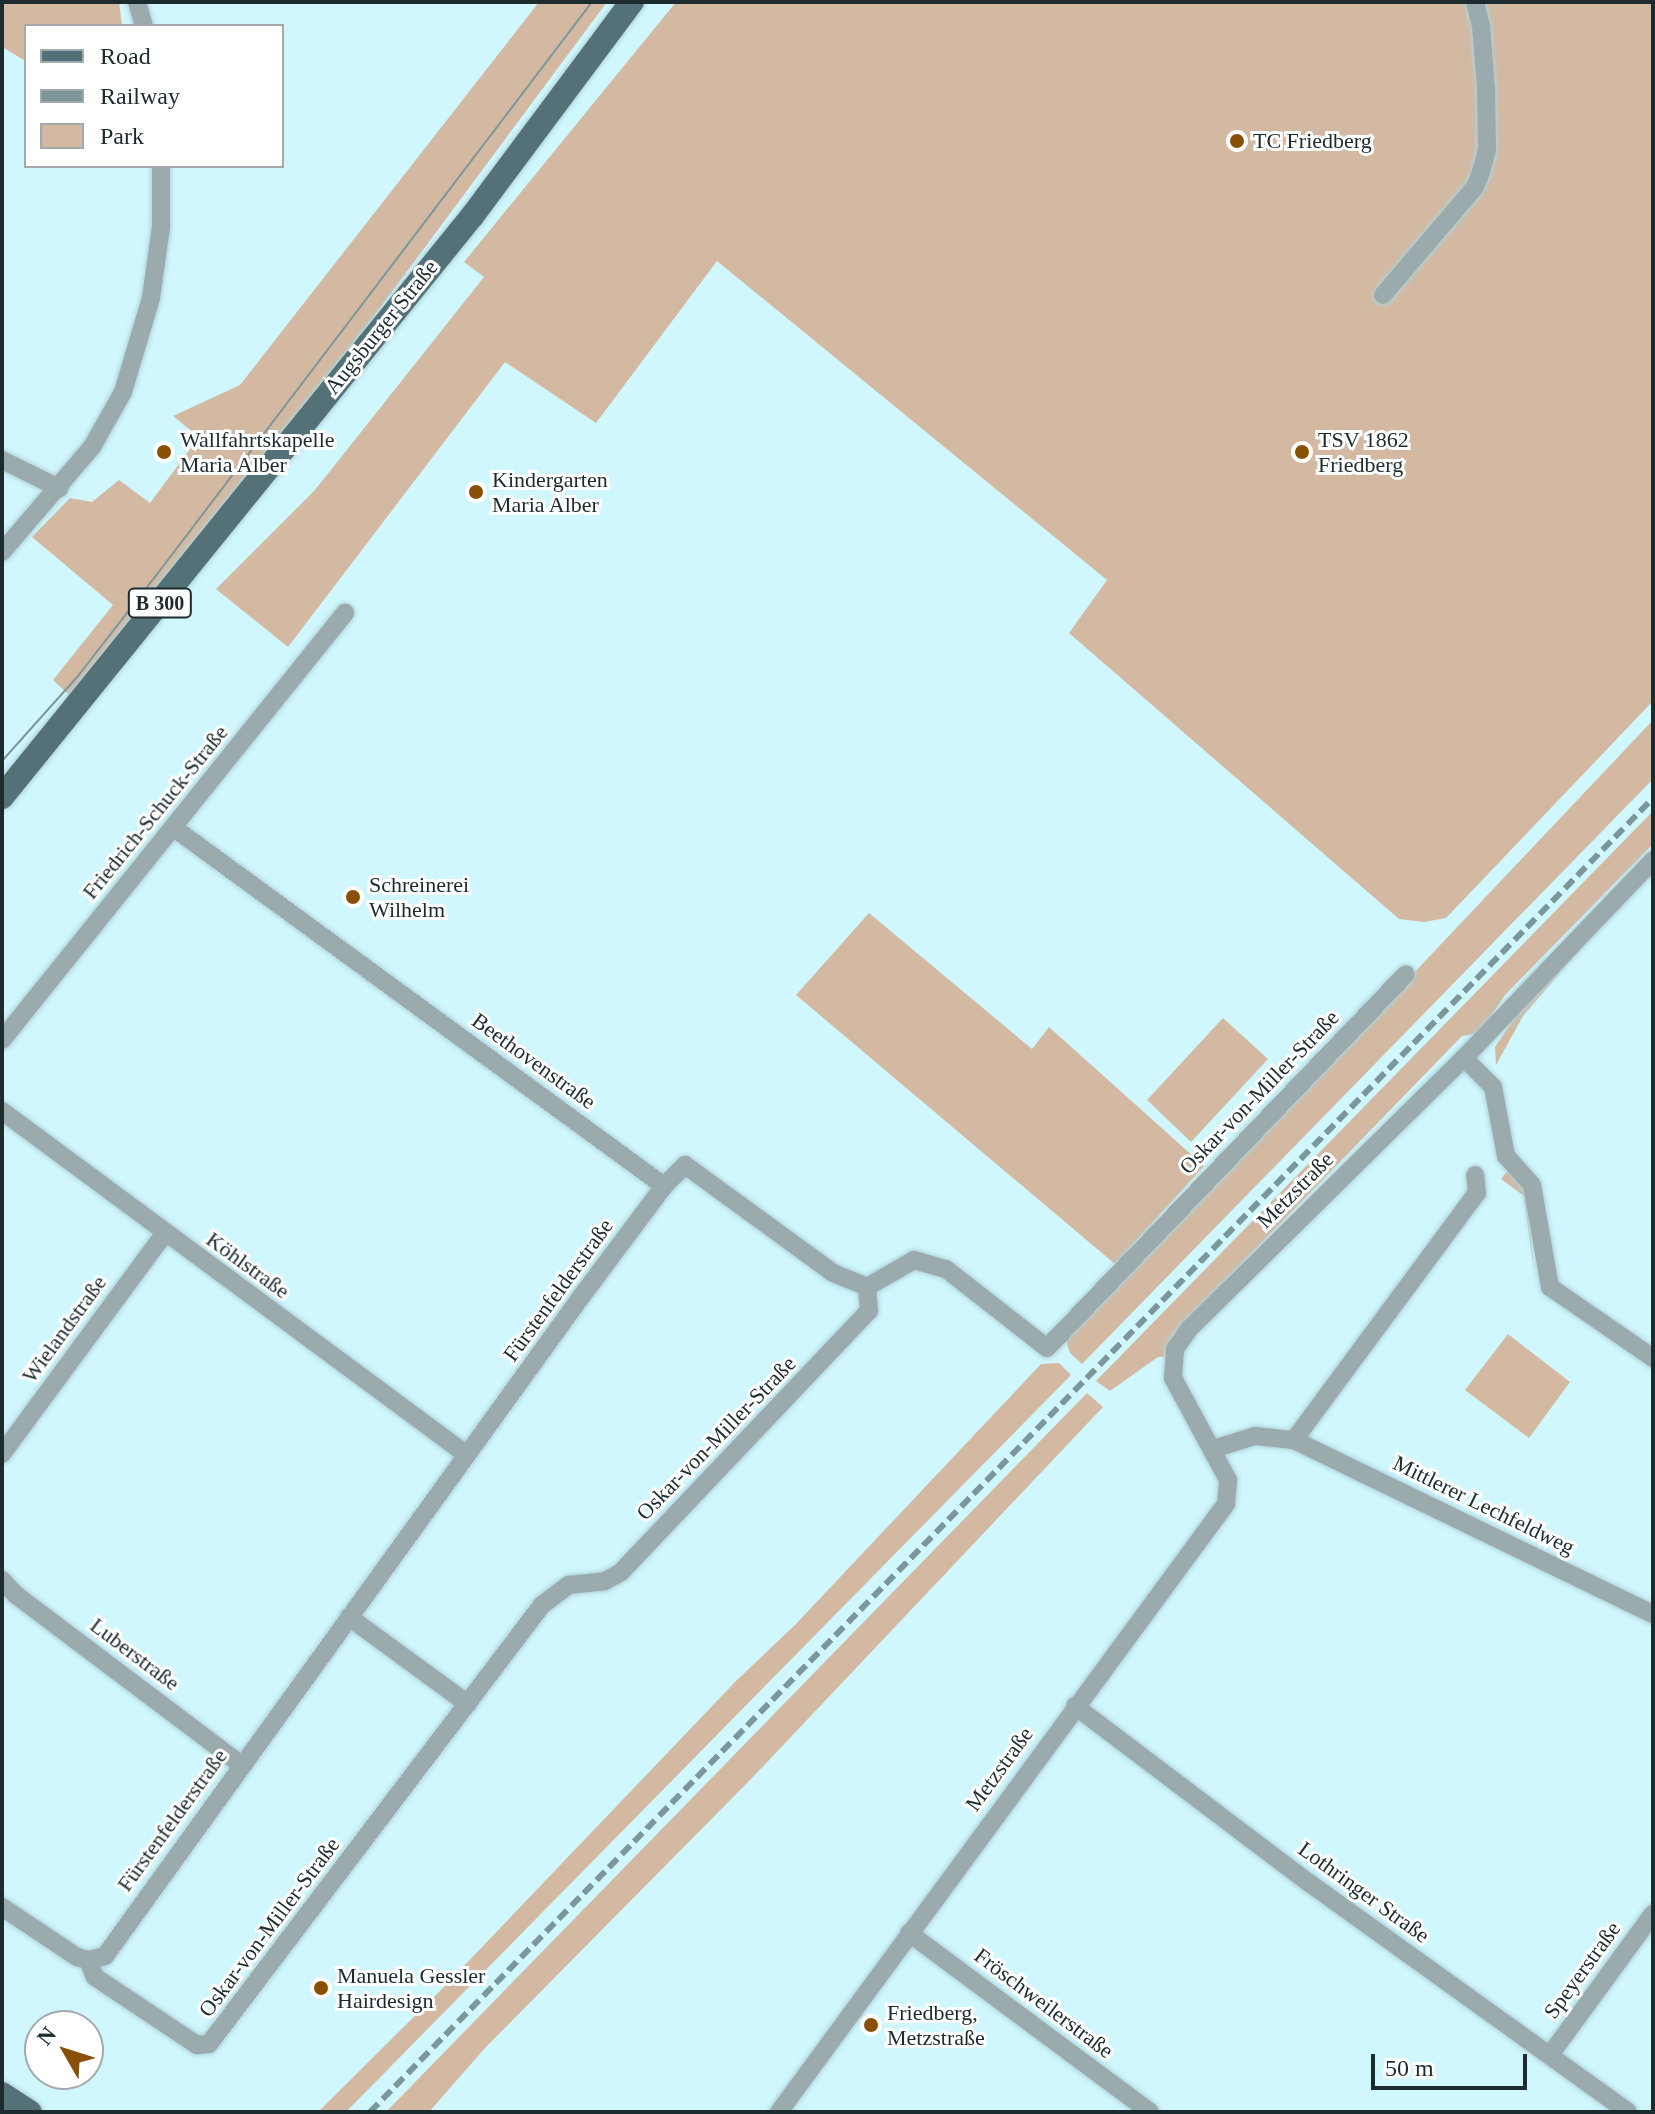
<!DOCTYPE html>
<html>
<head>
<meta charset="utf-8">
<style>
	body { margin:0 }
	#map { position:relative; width:1655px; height:2114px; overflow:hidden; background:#d0f7fe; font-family:"Times New Roman",serif }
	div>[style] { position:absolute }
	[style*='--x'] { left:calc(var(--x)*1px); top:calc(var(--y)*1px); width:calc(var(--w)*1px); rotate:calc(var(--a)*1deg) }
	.green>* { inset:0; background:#d3b9a2 }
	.roads { filter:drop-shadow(0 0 2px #b0d2d8) drop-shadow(0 0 2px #b0d2d8) }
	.street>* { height:18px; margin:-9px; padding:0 9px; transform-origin:9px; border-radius:9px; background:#9aaaad }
	.primary>* { height:24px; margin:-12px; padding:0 12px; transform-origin:12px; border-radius:12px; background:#547177 }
	.tram>* { height:2px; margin:-1px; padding:0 1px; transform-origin:1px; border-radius:1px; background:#7b979c }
	.rail>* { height:6px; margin-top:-3px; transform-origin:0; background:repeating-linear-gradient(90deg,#7b979c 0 12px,transparent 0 18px) }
	.dots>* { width:22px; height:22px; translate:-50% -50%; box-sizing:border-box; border:4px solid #fff; border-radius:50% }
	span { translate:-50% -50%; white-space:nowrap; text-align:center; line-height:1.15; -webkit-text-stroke:6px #fff; paint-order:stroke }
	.shield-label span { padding:2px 6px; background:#fff; border:2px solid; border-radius:6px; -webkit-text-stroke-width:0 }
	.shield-label { font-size:20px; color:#1c2b2d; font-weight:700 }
	.poi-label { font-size:22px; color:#1c2b2d }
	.left { translate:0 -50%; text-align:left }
	.street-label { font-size:22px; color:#1c2b2d }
	.frame { position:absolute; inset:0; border:4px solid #1c2b2d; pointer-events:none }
	.legend { position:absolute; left:24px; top:24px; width:260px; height:144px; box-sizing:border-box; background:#fff; border:2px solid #a4aaab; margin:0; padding:10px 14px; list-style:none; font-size:24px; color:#1c2b2d }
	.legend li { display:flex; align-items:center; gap:16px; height:40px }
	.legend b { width:40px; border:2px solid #a4aaab }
	.north { position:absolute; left:24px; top:2010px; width:80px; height:80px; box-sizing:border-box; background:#fff; border:2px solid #a4aaab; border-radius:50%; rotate:309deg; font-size:22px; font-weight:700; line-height:32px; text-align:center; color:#1c2b2d }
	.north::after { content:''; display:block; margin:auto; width:28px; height:36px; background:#895005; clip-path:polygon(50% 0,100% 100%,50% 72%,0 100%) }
	.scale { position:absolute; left:1371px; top:2054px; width:156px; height:36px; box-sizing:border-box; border:4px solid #1c2b2d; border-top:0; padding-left:10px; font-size:24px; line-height:28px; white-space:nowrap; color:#1c2b2d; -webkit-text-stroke:6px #fff; paint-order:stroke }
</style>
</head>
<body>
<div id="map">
	<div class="green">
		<div style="clip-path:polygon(2px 2px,119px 2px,122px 26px,26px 26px,24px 60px,2px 47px)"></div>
		<div style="clip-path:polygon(539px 2px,607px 2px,365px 328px,69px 695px,53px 680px,113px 605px,32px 537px,70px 498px,92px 502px,119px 480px,150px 503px,199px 437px,173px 416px,240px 385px)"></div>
		<div style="clip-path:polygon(676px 2px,1653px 2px,1653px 701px,1446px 918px,1424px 922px,1399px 919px,1069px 633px,1107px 580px,717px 261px,596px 423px,505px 362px,288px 647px,216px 589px,315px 490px,484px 277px,464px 262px)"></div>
		<div style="clip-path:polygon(1653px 720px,1653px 779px,1082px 1364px,1070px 1353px,1066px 1341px)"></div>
		<div style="clip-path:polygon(1653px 811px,1653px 844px,1505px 995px,1480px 1033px,1462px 1036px,1172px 1335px,1164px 1357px,1158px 1357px,1110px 1391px,1096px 1381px)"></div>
		<div style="clip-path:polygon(869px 913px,1032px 1049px,1049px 1027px,1204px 1166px,1115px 1264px,796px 995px)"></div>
		<div style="clip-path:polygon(1588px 940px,1523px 1016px,1496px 1065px,1495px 1047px,1525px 1002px)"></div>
		<div style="clip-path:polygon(1223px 1018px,1268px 1059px,1191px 1142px,1147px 1100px)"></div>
		<div style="clip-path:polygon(1509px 1169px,1524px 1183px,1536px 1286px,1524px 1196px,1501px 1179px)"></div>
		<div style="clip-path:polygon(1508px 1334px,1570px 1382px,1529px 1438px,1465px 1390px)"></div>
		<div style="clip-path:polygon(1059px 1363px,1071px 1375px,346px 2112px,318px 2112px,442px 1989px,736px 1681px,795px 1625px,1041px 1364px)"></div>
		<div style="clip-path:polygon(1087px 1393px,1103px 1407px,752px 1778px,485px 2048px,429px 2112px,386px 2112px)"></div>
	</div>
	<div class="roads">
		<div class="street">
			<div style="--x:137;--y:2;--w:25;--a:74"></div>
			<div style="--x:1383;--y:295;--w:142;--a:-49.6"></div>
			<div style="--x:1475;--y:187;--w:16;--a:-68"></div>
			<div style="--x:1481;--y:172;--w:24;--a:-75"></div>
			<div style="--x:1487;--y:149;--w:61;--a:-90.9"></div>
			<div style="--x:1486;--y:88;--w:62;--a:-94.6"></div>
			<div style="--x:1481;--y:26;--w:25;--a:-104"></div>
			<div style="--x:2;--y:460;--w:64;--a:26.2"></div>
			<div style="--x:2;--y:552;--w:138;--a:-49.4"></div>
			<div style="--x:92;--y:447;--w:63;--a:-60.6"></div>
			<div style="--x:123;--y:392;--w:98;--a:-73.4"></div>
			<div style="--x:151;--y:298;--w:72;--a:-82"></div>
			<div style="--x:161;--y:227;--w:61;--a:-90"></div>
			<div style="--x:174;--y:828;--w:607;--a:36.15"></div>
			<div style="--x:2;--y:1040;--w:548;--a:-51.23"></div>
			<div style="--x:1464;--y:1058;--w:41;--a:45"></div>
			<div style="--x:1493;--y:1087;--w:70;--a:79.3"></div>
			<div style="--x:1506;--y:1156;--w:39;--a:48"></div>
			<div style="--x:1532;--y:1185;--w:104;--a:80"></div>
			<div style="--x:1550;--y:1287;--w:125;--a:34.6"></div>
			<div style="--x:2;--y:1111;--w:578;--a:36.49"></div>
			<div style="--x:867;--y:1287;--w:54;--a:-29.9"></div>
			<div style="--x:914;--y:1260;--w:33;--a:16"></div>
			<div style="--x:946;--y:1269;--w:128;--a:38"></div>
			<div style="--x:1047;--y:1348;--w:518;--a:-46.17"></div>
			<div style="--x:1294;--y:1440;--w:307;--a:-53.5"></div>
			<div style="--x:1477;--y:1193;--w:18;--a:-96"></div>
			<div style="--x:1213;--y:1449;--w:44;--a:-17.2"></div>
			<div style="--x:1255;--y:1436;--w:39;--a:6"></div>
			<div style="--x:1294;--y:1440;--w:399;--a:25.9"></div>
			<div style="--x:2;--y:1454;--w:275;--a:-53.6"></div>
			<div style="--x:2;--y:1580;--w:21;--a:47"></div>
			<div style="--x:16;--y:1595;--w:283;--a:37"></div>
			<div style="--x:349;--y:1617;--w:147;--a:36.2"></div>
			<div style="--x:1075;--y:1706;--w:292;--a:37.1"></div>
			<div style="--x:1308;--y:1882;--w:394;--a:35.7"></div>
			<div style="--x:2;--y:1907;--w:90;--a:33.7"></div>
			<div style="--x:77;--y:1957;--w:11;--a:15"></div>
			<div style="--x:88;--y:1960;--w:17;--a:-13"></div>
			<div style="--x:105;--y:1956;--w:813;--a:-54.16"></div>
			<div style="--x:581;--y:1297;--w:139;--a:-53.2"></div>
			<div style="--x:664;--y:1186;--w:30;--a:-45"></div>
			<div style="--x:685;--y:1165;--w:183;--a:36.1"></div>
			<div style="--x:833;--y:1273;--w:37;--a:22"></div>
			<div style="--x:909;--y:1933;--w:300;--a:36.6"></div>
			<div style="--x:88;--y:1960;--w:18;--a:68"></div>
			<div style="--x:95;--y:1977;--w:123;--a:33.7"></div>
			<div style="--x:197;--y:2045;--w:12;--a:-5"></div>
			<div style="--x:209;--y:2044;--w:551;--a:-52.82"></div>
			<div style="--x:542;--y:1605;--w:34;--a:-37"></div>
			<div style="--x:569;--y:1585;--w:36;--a:-6"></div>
			<div style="--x:605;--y:1581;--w:18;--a:-29"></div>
			<div style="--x:621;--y:1572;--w:360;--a:-46.5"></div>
			<div style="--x:869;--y:1311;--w:24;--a:-95"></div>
			<div style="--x:1550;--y:2055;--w:175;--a:-53.9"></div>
			<div style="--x:779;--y:2112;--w:755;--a:-53.68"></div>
			<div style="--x:1226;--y:1504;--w:24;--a:-85"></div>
			<div style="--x:1228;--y:1480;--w:116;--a:-118.3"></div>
			<div style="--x:1173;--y:1378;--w:29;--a:-86"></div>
			<div style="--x:1175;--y:1349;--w:24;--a:-55"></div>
			<div style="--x:1189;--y:1329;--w:386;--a:-44.6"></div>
			<div style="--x:1464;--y:1058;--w:274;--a:-46.3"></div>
		</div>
		<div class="primary">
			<div style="--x:2;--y:797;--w:749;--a:-51.02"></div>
			<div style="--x:473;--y:215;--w:266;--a:-53.3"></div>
			<div style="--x:2;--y:2094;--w:33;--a:33"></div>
		</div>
	</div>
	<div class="tram">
		<div style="--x:2;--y:761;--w:114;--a:-48.2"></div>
		<div style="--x:78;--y:676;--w:135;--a:-52.2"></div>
		<div style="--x:161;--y:569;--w:712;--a:-52.76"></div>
	</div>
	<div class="rail">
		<div style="--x:370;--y:2112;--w:1836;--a:-45.68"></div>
	</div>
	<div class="dots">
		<div style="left:1237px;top:141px;background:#895005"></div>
		<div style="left:164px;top:452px;background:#895005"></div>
		<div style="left:1302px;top:452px;background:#895005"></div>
		<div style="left:476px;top:492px;background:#895005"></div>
		<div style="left:353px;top:897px;background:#895005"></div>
		<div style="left:321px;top:1988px;background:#895005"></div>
		<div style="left:871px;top:2025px;background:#895005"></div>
	</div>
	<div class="shield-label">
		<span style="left:160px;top:603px">B 300</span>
	</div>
	<div class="poi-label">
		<span class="left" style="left:1253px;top:141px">TC Friedberg</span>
		<span class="left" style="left:180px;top:452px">Wallfahrtskapelle<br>Maria Alber</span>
		<span class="left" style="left:1318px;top:452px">TSV 1862<br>Friedberg</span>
		<span class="left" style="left:492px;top:492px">Kindergarten<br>Maria Alber</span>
		<span class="left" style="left:369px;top:897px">Schreinerei<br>Wilhelm</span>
		<span class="left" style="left:337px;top:1988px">Manuela Gessler<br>Hairdesign</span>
		<span class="left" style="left:887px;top:2025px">Friedberg,<br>Metzstraße</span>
	</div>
	<div class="street-label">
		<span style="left:381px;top:327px;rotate:-51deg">Augsburger Straße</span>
		<span style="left:155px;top:812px;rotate:-51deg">Friedrich-Schuck-Straße</span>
		<span style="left:534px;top:1061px;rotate:36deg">Beethovenstraße</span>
		<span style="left:1259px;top:1092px;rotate:-46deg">Oskar-von-Miller-Straße</span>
		<span style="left:1295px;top:1190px;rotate:-45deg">Metzstraße</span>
		<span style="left:248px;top:1265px;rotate:36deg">Köhlstraße</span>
		<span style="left:558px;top:1290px;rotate:-54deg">Fürstenfelderstraße</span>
		<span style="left:64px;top:1329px;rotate:-54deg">Wielandstraße</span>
		<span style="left:716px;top:1438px;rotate:-46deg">Oskar-von-Miller-Straße</span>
		<span style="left:1484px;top:1505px;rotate:26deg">Mittlerer Lechfeldweg</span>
		<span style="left:135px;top:1654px;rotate:37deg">Luberstraße</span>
		<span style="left:999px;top:1769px;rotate:-54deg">Metzstraße</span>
		<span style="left:172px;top:1820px;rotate:-54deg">Fürstenfelderstraße</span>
		<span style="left:1364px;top:1892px;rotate:36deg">Lothringer Straße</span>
		<span style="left:269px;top:1927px;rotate:-53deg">Oskar-von-Miller-Straße</span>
		<span style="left:1582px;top:1970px;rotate:-54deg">Speyerstraße</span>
		<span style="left:1044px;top:2003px;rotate:37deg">Fröschweilerstraße</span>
	</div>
	<div class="frame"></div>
	<ul class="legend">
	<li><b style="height:10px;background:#547177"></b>Road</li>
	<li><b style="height:10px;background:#7b979c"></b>Railway</li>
	<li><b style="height:22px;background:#d3b9a2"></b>Park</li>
	</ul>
	<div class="north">N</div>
	<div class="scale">50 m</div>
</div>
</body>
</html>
